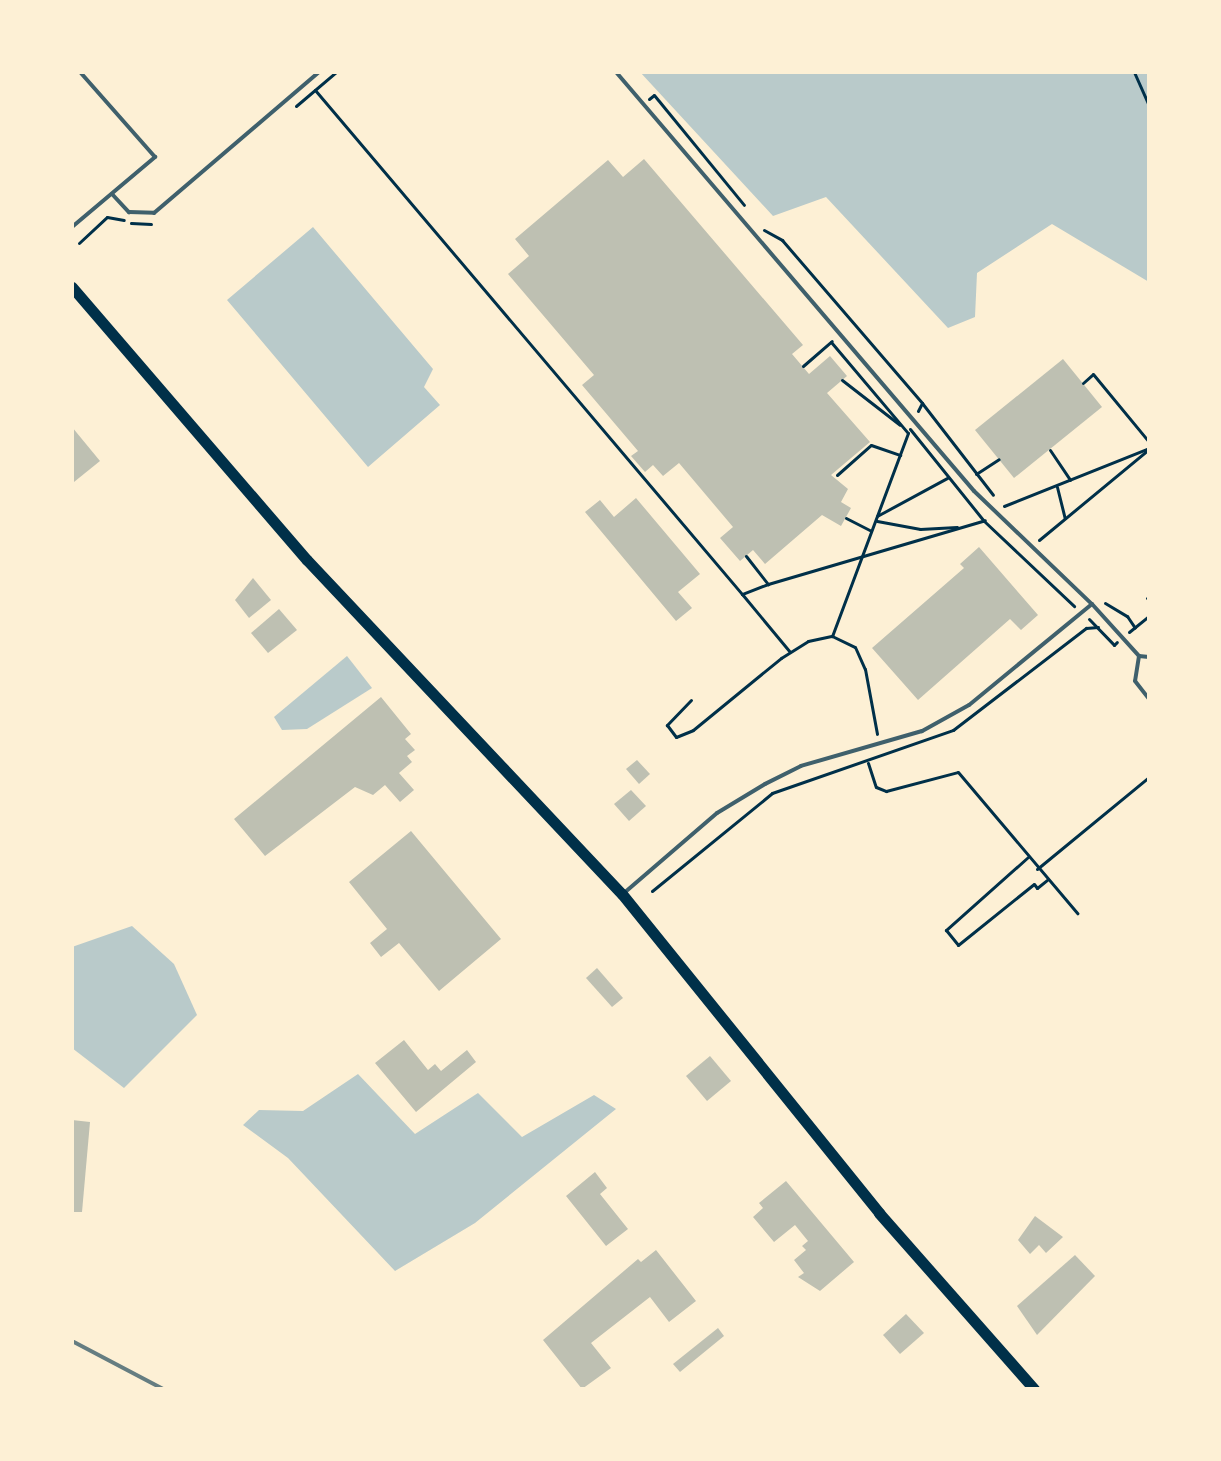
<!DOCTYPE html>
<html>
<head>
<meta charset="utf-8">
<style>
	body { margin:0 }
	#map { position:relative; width:1221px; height:1461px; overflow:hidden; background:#fdf0d5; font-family:"IBM Plex Sans",sans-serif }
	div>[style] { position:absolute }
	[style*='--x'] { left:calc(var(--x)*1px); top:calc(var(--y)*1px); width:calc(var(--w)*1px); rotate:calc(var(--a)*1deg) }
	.green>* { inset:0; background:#b9caca }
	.building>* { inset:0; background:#bec0b2 }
	.path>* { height:3px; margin:-1.5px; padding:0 1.5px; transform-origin:1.5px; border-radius:1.5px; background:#003049 }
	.service>* { height:4px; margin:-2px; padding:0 2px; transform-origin:2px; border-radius:2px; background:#3f606c }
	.secondary>* { height:11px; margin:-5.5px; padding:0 5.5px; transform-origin:5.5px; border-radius:5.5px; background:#003049 }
	.rail>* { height:4px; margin:-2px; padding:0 2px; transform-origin:2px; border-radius:2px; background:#657d81 }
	span { translate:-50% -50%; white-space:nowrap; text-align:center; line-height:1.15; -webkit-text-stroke:7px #fdf0d5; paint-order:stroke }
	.frame { position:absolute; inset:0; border:74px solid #fdf0d5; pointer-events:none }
</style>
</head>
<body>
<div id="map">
	<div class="green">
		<div style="clip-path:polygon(640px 72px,1149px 72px,1149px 282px,1052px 224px,977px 273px,975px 317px,948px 328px,826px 197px,773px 216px)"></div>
		<div style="clip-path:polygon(313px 227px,433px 369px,424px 387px,440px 405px,368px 467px,227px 300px)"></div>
		<div style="clip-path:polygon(347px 656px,372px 688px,307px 729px,282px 730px,274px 717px)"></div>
		<div style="clip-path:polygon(132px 926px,174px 964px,197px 1015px,124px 1088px,72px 1048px,72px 947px)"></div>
		<div style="clip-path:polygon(358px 1074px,415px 1134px,478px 1093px,522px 1137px,594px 1095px,616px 1109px,475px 1223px,395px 1271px,288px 1158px,243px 1125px,259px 1110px,303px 1111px)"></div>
	</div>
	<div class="building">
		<div style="clip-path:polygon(644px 159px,803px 345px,792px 354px,809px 374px,830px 356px,847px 376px,827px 393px,870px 442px,831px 475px,848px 489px,841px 502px,851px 508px,841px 526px,822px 515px,765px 564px,753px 550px,740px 561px,720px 538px,733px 527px,679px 463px,663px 476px,653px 465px,645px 472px,631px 456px,638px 451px,582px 385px,594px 375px,508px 274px,529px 256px,515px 239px,608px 160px,623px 177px)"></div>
		<div style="clip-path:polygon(1063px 359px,1102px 407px,1014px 478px,975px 430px)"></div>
		<div style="clip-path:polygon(72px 427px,100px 461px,74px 482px,72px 479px)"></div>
		<div style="clip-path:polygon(636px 498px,700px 574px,678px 592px,692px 608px,676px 621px,585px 512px,600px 500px,614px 517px)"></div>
		<div style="clip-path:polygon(979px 547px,1038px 615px,1021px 630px,1010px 619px,918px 700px,872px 648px,964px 568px,960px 564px)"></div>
		<div style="clip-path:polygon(253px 578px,271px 600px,249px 618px,235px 600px)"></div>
		<div style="clip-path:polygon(279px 609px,297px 630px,268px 653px,251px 633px)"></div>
		<div style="clip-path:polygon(381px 697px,411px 734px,405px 739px,415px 750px,407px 756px,412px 762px,399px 773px,414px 790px,400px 802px,385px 785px,373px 795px,355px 787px,265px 856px,234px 819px)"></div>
		<div style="clip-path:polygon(637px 760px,650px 774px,639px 784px,626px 769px)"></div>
		<div style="clip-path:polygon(631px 790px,646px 806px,629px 821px,614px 804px)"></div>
		<div style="clip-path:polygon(411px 831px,501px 939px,439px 991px,399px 943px,381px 957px,370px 943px,387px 929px,349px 882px)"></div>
		<div style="clip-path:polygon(597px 968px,623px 998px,612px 1007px,586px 978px)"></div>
		<div style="clip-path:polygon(404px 1040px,428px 1070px,435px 1064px,441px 1071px,467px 1050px,476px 1062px,416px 1112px,375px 1063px)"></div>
		<div style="clip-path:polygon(710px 1056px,731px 1081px,707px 1101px,686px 1076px)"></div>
		<div style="clip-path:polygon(72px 1120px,90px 1122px,82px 1212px,72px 1212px)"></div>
		<div style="clip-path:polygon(595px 1172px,607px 1188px,600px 1194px,628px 1229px,606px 1246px,566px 1196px)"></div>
		<div style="clip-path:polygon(786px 1181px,854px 1262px,820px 1291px,798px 1277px,804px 1273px,794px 1260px,806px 1250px,802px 1246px,808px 1241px,795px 1225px,774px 1242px,753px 1217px,763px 1208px,759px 1203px)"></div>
		<div style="clip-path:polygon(1035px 1216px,1063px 1237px,1046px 1253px,1039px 1245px,1030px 1254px,1018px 1240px)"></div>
		<div style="clip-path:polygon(656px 1250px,696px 1301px,669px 1322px,650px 1297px,591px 1343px,611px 1368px,582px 1389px,543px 1340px,638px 1259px,641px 1262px)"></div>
		<div style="clip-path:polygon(1075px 1255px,1095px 1276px,1037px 1335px,1017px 1306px)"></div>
		<div style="clip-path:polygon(906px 1314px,924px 1333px,900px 1354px,883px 1335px)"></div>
		<div style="clip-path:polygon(718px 1328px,724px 1336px,680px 1372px,673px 1364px)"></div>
	</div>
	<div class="path">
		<div style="--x:1134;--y:72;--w:36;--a:66"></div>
		<div style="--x:315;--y:90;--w:661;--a:49.73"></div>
		<div style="--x:649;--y:99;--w:6;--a:-39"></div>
		<div style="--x:654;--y:95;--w:142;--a:50.7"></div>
		<div style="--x:296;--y:106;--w:52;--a:-40.4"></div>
		<div style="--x:131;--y:223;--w:20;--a:3"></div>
		<div style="--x:764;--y:230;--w:21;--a:29"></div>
		<div style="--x:782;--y:240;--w:215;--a:49.3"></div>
		<div style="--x:922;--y:403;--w:9;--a:117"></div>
		<div style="--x:79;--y:243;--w:38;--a:-43"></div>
		<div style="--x:107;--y:217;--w:17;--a:10"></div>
		<div style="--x:831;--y:342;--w:119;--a:49.8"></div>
		<div style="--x:908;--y:433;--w:217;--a:110.5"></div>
		<div style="--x:803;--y:366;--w:38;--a:-41"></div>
		<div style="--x:842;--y:380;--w:73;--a:37.8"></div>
		<div style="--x:1083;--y:383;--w:13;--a:-42"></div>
		<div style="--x:1093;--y:374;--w:88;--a:50.5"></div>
		<div style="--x:922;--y:403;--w:116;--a:52.3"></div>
		<div style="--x:910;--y:429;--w:118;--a:51.2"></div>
		<div style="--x:984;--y:521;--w:124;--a:43.4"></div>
		<div style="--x:1050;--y:450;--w:36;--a:56"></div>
		<div style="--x:976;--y:474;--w:27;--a:-33"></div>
		<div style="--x:837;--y:475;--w:45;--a:-41.4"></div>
		<div style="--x:871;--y:445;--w:31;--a:19"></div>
		<div style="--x:1057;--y:487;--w:32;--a:76"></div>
		<div style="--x:1004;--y:506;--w:156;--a:-21.8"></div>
		<div style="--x:877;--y:516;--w:80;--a:-28.5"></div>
		<div style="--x:846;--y:518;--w:28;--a:27"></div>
		<div style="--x:877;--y:521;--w:44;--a:10.5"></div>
		<div style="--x:920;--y:529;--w:37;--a:-3"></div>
		<div style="--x:1039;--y:540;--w:143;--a:-39.6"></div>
		<div style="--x:746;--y:556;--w:36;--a:52"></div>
		<div style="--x:768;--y:584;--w:226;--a:-16.4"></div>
		<div style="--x:768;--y:584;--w:28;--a:159"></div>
		<div style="--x:742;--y:594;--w:75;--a:50.4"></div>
		<div style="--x:1147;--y:598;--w:3;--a:45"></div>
		<div style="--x:1105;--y:603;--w:26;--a:31"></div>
		<div style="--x:1127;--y:616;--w:14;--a:56"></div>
		<div style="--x:1089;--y:619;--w:36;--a:46"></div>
		<div style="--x:1114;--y:645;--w:4;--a:-45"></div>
		<div style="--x:1129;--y:632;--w:26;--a:-39"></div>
		<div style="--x:691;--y:700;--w:35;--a:134"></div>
		<div style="--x:667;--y:725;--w:15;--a:53"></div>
		<div style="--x:676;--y:737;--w:18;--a:-22"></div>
		<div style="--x:693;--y:730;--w:114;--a:-39.3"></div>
		<div style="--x:781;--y:658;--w:32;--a:-32"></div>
		<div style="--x:808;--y:641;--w:25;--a:-12"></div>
		<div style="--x:832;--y:636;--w:25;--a:26"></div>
		<div style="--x:855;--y:647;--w:24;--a:66"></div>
		<div style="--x:865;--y:669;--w:66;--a:79.5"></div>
		<div style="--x:868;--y:763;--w:25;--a:72"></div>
		<div style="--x:876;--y:787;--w:11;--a:22"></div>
		<div style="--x:886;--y:791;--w:74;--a:-14.8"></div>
		<div style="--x:958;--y:772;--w:185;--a:49.8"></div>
		<div style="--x:1028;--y:857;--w:110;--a:138.3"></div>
		<div style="--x:946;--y:930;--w:19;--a:51"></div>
		<div style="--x:958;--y:945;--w:97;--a:-38.8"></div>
		<div style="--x:1034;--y:884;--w:5;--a:53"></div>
		<div style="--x:1037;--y:888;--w:13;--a:-39"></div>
		<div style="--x:1037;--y:869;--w:145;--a:-39.4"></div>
		<div style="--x:652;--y:891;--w:155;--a:-39.2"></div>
		<div style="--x:772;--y:793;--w:192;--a:-19.2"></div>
		<div style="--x:953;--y:730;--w:168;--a:-37.5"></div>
		<div style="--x:1086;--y:628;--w:12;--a:-5"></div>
	</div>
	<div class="service">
		<div style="--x:616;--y:72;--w:551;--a:49.49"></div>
		<div style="--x:974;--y:491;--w:163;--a:43.8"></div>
		<div style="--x:1092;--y:604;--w:159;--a:140.6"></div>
		<div style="--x:969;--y:705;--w:54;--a:151"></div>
		<div style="--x:922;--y:731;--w:126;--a:163.9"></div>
		<div style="--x:801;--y:766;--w:40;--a:153.4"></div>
		<div style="--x:765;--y:784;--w:56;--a:148.9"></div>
		<div style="--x:717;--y:813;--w:123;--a:139.3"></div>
		<div style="--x:112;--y:194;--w:25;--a:47"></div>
		<div style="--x:129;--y:212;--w:25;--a:2"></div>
		<div style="--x:154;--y:213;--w:217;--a:-40.5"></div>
		<div style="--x:72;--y:227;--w:109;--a:-40.1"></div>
		<div style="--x:155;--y:157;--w:113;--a:-131.4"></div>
		<div style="--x:1092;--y:604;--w:70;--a:47.9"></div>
		<div style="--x:1139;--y:656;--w:10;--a:6"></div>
		<div style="--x:1139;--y:656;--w:25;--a:99"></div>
		<div style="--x:1135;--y:681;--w:23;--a:52"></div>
	</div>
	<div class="secondary">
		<div style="--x:72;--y:287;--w:360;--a:49.3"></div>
		<div style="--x:307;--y:560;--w:459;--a:46.7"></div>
		<div style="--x:622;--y:894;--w:410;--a:51.1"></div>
		<div style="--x:879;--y:1213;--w:235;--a:48.6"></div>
	</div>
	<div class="rail">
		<div style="--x:72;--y:1341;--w:103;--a:27.8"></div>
	</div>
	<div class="frame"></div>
</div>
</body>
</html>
